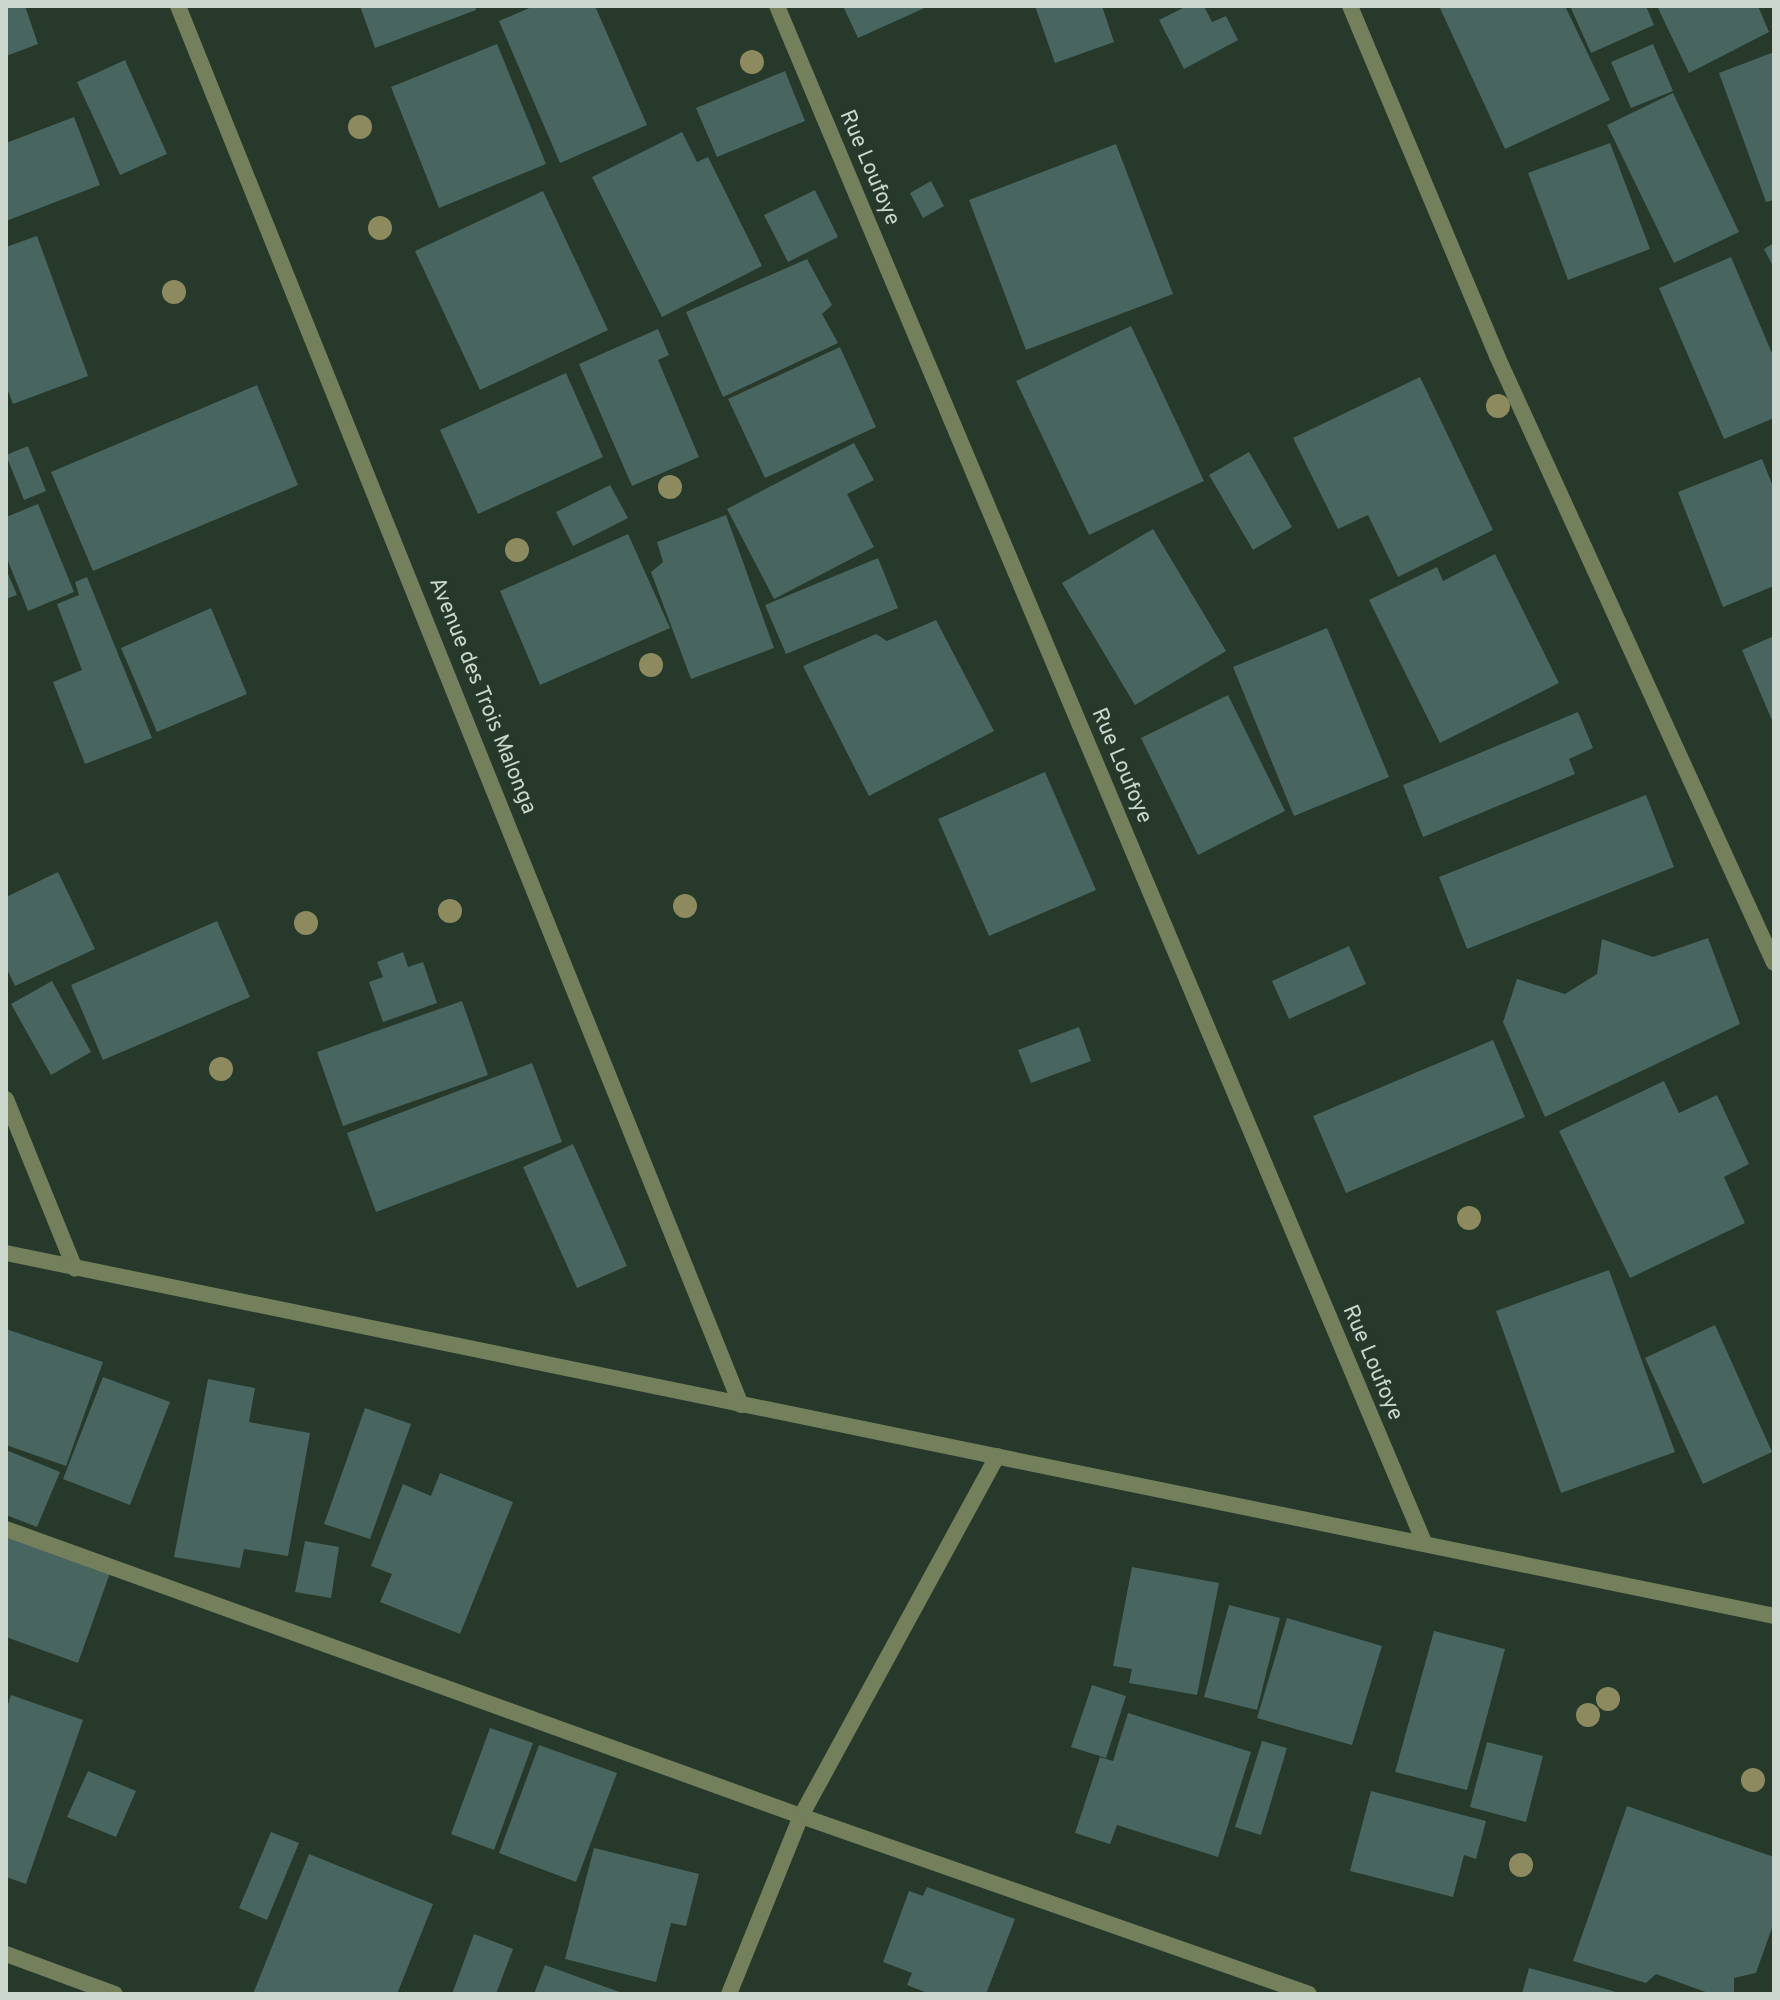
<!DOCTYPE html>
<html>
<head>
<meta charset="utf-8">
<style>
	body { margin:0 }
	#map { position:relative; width:1780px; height:2000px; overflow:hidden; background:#26392b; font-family:Overpass,sans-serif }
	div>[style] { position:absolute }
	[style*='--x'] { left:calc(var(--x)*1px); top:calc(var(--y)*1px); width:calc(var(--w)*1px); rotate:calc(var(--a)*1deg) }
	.building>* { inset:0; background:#486560 }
	.minor>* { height:16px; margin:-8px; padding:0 8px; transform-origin:8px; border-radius:8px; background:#747f5c }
	.trees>* { width:24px; height:24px; margin:-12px; border-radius:50%; background:#8d8a5f }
	span { translate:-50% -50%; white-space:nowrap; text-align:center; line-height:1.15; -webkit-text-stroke:6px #26392b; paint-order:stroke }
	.street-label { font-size:22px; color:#ccd7ce }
	.frame { position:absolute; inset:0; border:8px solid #ccd7ce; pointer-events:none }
</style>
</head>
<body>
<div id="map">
	<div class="building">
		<div style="clip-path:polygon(6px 6px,25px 6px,38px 44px,6px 56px)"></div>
		<div style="clip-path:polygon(360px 6px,475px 6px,476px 10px,375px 48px)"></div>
		<div style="clip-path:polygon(534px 6px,595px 6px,647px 125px,560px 163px,499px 21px)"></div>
		<div style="clip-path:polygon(843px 6px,929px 6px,858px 38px)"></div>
		<div style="clip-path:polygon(1035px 6px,1102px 6px,1114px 42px,1055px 63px)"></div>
		<div style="clip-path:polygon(1187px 6px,1204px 6px,1212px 22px,1226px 16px,1238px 40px,1184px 69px,1159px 20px)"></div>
		<div style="clip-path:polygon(1439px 6px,1565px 6px,1610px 100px,1505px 149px)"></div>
		<div style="clip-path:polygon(1570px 6px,1646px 6px,1654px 25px,1591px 53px)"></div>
		<div style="clip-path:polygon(1657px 6px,1758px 6px,1769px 32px,1689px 73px)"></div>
		<div style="clip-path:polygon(497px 44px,546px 164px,439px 208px,391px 87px)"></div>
		<div style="clip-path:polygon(1653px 44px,1673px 91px,1631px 108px,1611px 62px)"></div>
		<div style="clip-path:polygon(1774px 52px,1774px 200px,1766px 202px,1719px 73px)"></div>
		<div style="clip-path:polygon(125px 60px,167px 154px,120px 175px,77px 82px)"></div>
		<div style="clip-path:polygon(785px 71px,805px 121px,717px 157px,696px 108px)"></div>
		<div style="clip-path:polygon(1673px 93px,1739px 232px,1674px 263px,1607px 125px)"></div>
		<div style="clip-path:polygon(74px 117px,100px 185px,6px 221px,6px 143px)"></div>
		<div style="clip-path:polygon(682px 132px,697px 162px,708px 157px,762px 266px,662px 317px,592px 177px)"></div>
		<div style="clip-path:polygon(1610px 143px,1650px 249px,1568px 280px,1528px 173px)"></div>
		<div style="clip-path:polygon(1116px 144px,1173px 294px,1026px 350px,969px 200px)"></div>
		<div style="clip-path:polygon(931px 181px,944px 206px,923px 218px,910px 193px)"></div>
		<div style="clip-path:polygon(815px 190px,838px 237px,788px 262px,764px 215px)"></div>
		<div style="clip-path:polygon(543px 191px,608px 330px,480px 390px,415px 251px)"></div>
		<div style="clip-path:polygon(37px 236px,88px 376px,13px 404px,6px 386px,6px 247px)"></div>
		<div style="clip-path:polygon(1774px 243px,1774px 268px,1764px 249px)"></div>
		<div style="clip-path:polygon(1731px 257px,1774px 358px,1774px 418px,1724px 439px,1659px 288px)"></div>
		<div style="clip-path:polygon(807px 259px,832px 305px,822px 314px,838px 343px,723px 397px,686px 312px)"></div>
		<div style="clip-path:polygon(1131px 326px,1204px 481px,1089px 535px,1016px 381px)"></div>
		<div style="clip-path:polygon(658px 329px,669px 355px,658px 360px,699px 457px,632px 486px,579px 364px)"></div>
		<div style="clip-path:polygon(840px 347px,876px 427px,765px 478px,728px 399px)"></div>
		<div style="clip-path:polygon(566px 373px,603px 457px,478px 514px,440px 430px)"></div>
		<div style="clip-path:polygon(1420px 377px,1493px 530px,1398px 577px,1368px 515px,1338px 529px,1293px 438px)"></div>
		<div style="clip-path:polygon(257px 385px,298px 485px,93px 571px,51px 472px)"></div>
		<div style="clip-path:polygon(854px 443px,874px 480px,847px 494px,874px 547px,774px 599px,727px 509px)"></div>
		<div style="clip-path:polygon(28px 446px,46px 491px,24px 500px,6px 455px)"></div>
		<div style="clip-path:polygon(1249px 452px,1292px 527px,1253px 550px,1209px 475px)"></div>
		<div style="clip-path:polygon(1762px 459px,1774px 489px,1774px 586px,1723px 607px,1678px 492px)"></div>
		<div style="clip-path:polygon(610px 485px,628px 518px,573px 546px,556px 512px)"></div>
		<div style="clip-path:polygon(38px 504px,74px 592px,28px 611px,6px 556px,6px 517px)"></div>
		<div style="clip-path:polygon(726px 515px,774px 648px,691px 679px,651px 572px,663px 562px,657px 542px)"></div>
		<div style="clip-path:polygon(1153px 529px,1226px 651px,1135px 705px,1062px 583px)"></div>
		<div style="clip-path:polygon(628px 534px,670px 628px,540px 685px,500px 591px)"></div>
		<div style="clip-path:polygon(1495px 554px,1559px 683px,1440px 743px,1369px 600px,1437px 567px,1443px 581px)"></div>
		<div style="clip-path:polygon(878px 558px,898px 608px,786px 654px,765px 605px)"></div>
		<div style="clip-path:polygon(6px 569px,17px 595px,6px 599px)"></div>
		<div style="clip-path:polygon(87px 577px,152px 738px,85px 764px,53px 682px,82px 670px,57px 604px,79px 595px,75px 582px)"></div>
		<div style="clip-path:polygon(211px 608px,247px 694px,157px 732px,121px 648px)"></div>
		<div style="clip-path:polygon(936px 620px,994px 731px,869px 796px,803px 666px,876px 634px,887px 641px)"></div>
		<div style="clip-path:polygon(1327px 628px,1389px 777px,1294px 816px,1233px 667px)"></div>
		<div style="clip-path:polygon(1774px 636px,1774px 725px,1742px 650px)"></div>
		<div style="clip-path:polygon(1228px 695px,1285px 811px,1198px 855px,1141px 738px)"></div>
		<div style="clip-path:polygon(1578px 712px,1593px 748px,1569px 759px,1575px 774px,1423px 837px,1403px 785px)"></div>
		<div style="clip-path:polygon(1045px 772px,1096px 890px,989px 936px,938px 819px)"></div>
		<div style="clip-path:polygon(1646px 795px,1674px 867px,1467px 949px,1439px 877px)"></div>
		<div style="clip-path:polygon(58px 872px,95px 949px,15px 986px,6px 967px,6px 897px)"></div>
		<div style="clip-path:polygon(217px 921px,250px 997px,103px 1060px,71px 985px)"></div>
		<div style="clip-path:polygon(1708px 938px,1740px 1024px,1545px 1117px,1503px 1022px,1517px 979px,1565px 994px,1597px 974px,1602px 939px,1653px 957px)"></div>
		<div style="clip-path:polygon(1349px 946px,1366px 984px,1289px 1019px,1272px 981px)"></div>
		<div style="clip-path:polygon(403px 952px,408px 967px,423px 962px,437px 1003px,383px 1022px,369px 982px,383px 977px,377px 962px)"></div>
		<div style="clip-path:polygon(52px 981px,91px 1052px,51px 1075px,11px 1004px)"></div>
		<div style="clip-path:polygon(462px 1001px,488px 1075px,343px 1126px,317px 1052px)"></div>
		<div style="clip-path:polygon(1079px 1027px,1091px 1061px,1031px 1083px,1018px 1050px)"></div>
		<div style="clip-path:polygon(1493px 1040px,1525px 1117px,1346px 1193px,1313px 1116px)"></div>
		<div style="clip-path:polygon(532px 1063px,562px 1142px,376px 1212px,347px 1133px)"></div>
		<div style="clip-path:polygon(1664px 1081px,1679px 1113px,1717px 1095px,1749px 1164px,1724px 1177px,1745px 1223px,1630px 1278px,1559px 1131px)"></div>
		<div style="clip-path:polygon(573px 1144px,627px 1266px,577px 1288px,523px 1167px)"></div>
		<div style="clip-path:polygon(1609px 1270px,1675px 1452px,1561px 1493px,1496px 1311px)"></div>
		<div style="clip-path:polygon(1715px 1325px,1772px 1452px,1703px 1484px,1645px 1358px)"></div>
		<div style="clip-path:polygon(6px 1329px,103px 1362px,66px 1466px,6px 1445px)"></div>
		<div style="clip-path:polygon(103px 1377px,170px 1402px,130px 1505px,63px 1479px)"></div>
		<div style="clip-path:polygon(208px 1379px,255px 1388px,249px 1422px,310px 1433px,288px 1556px,244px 1549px,240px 1568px,174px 1557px)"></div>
		<div style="clip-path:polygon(365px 1408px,411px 1424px,370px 1539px,324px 1524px)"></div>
		<div style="clip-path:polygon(6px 1450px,60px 1472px,37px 1527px,6px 1515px)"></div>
		<div style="clip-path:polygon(440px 1473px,513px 1502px,460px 1634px,380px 1602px,392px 1574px,371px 1566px,403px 1484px,431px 1496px)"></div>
		<div style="clip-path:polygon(6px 1536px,110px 1573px,78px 1663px,6px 1637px)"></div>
		<div style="clip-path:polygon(305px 1541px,339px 1547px,331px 1598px,295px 1592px)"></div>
		<div style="clip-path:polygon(1132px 1567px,1219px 1583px,1197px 1695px,1129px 1683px,1132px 1669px,1113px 1666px)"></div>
		<div style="clip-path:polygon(1229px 1605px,1280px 1618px,1257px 1710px,1204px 1697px)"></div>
		<div style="clip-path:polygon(1287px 1618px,1382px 1646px,1352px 1745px,1257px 1718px)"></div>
		<div style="clip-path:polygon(1434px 1631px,1505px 1649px,1467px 1790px,1395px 1772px)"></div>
		<div style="clip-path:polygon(1092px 1685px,1126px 1696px,1106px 1758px,1071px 1747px)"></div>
		<div style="clip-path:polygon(11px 1695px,83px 1720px,26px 1884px,6px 1877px,6px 1710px)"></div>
		<div style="clip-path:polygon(1128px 1713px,1251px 1752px,1218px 1857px,1117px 1825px,1110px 1844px,1075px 1833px,1100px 1757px,1113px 1761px)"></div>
		<div style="clip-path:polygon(490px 1728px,533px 1743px,494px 1850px,451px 1834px)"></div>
		<div style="clip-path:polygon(1262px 1741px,1287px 1748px,1261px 1835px,1235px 1827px)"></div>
		<div style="clip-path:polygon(1487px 1742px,1543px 1756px,1526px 1822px,1470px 1807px)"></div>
		<div style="clip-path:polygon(539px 1745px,617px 1773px,576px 1882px,499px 1853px)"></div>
		<div style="clip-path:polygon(88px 1771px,136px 1791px,116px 1837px,67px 1817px)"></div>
		<div style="clip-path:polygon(1371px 1791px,1486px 1821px,1476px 1859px,1464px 1855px,1453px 1897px,1350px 1871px)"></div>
		<div style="clip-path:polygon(1627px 1806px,1774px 1857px,1774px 1922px,1756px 1973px,1734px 1978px,1734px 1994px,1711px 1994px,1656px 1974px,1646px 1983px,1573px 1961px)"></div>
		<div style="clip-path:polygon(271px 1832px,299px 1843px,267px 1920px,239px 1908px)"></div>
		<div style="clip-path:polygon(594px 1848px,699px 1874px,686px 1926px,671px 1923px,656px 1982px,565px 1959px)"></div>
		<div style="clip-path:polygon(309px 1854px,433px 1904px,397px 1994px,253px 1994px)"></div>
		<div style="clip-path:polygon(927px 1887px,1015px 1919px,986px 1994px,930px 1994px,907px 1985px,912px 1973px,883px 1962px,909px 1891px,923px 1896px)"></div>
		<div style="clip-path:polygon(474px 1934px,513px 1949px,496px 1994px,452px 1994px)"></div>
		<div style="clip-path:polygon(545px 1965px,625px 1994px,534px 1994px)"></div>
		<div style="clip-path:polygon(1529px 1968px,1620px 1993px,1620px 1994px,1522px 1994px)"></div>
	</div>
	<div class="minor">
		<div style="--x:178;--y:6;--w:1508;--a:68.08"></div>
		<div style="--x:777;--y:6;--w:1667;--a:67.16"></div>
		<div style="--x:1350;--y:6;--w:380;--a:67.2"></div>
		<div style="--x:1497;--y:356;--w:667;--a:65.47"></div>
		<div style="--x:6;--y:1099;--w:183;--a:67.9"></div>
		<div style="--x:6;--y:1253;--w:1805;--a:11.6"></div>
		<div style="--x:6;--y:1529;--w:845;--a:19.85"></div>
		<div style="--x:801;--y:1816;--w:538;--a:19.31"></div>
		<div style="--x:6;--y:1954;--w:116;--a:20.2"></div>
		<div style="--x:729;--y:1994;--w:192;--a:-68"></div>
		<div style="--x:801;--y:1816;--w:410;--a:-61.4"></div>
	</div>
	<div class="trees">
		<div style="left:752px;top:62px"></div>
		<div style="left:360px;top:127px"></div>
		<div style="left:380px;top:228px"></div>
		<div style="left:174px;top:292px"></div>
		<div style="left:1498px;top:406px"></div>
		<div style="left:670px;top:487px"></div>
		<div style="left:517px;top:550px"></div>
		<div style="left:651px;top:665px"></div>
		<div style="left:685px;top:906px"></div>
		<div style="left:450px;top:911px"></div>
		<div style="left:306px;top:923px"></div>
		<div style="left:221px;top:1069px"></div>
		<div style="left:1469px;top:1218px"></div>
		<div style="left:1608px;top:1699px"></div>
		<div style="left:1588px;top:1715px"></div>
		<div style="left:1753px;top:1780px"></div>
		<div style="left:1521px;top:1865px"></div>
	</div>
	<div class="street-label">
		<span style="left:869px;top:168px;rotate:67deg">Rue Loufoye</span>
		<span style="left:482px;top:696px;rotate:68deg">Avenue des Trois Malonga</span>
		<span style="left:1121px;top:766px;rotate:67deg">Rue Loufoye</span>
		<span style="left:1372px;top:1363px;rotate:67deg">Rue Loufoye</span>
	</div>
	<div class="frame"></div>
</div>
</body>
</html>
